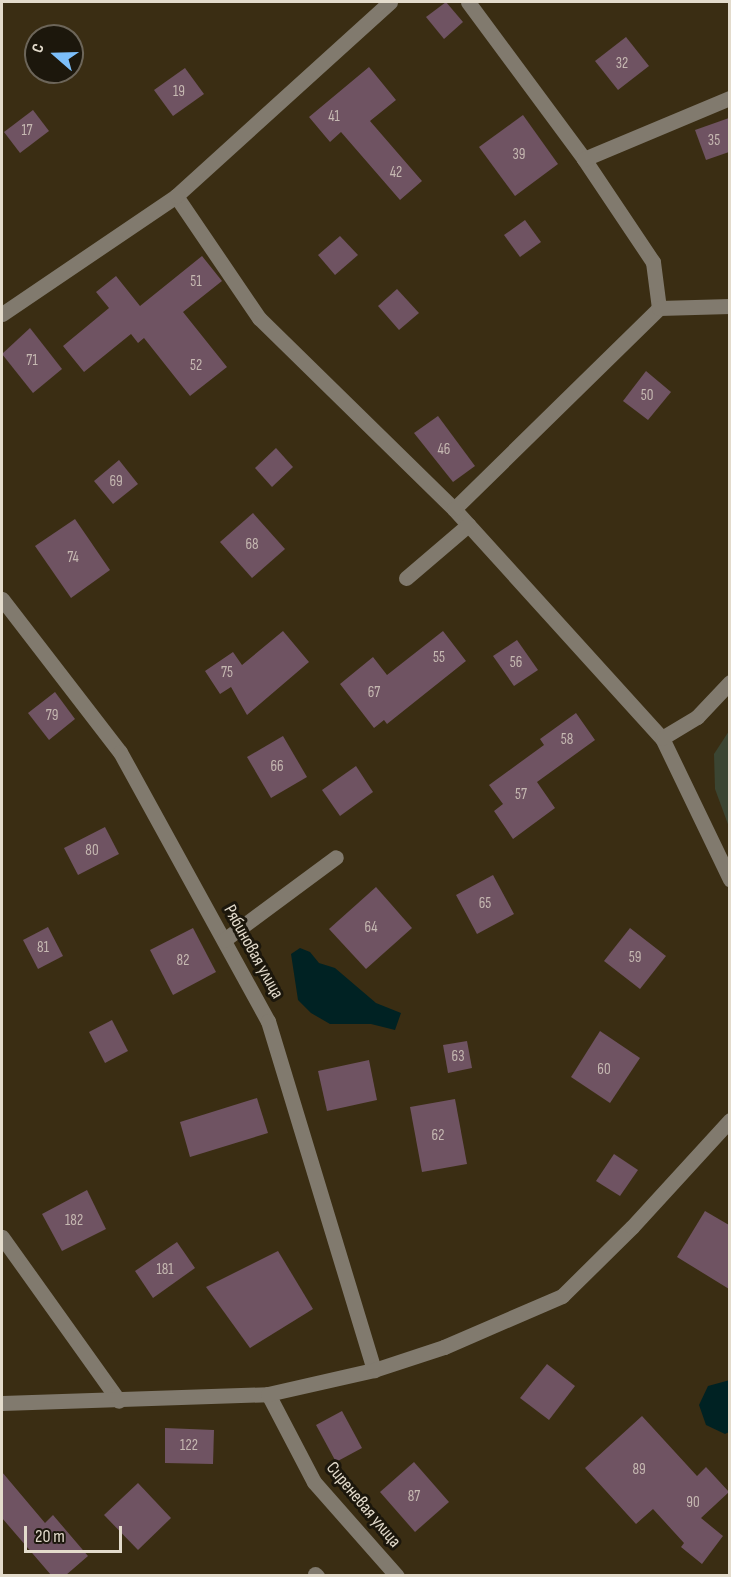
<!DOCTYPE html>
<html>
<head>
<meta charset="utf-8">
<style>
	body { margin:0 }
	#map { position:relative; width:731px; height:1577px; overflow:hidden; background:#3a2d13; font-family:"Sofia Sans Condensed",sans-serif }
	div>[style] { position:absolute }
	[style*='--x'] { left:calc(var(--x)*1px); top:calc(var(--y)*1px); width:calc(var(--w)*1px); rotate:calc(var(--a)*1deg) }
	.green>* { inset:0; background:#3b4532 }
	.water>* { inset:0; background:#002223 }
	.building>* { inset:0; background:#6f5362 }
	.minor>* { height:15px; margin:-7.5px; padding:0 7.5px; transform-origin:7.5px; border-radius:7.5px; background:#817a6e }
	span { translate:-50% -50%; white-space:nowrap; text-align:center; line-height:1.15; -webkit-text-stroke:6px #1c170c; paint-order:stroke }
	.number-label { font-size:15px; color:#c6b9b2 }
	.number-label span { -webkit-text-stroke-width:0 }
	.street-label { font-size:18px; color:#e3dbcc }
	.frame { position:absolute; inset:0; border:3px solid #e3dbcc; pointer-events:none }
	.north { position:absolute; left:24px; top:24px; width:60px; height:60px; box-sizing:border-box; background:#1c170c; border:2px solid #6c6559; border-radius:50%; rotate:290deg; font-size:16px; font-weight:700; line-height:24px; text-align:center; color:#e3dbcc }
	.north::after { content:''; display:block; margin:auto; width:21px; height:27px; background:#7cbef9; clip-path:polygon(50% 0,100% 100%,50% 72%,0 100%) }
	.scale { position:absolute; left:24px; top:1526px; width:98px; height:27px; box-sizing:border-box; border:3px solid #e3dbcc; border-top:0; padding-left:8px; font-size:18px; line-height:21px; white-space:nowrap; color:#e3dbcc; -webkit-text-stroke:4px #1c170c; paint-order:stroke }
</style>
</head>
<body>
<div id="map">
	<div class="green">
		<div style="clip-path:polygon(729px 731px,730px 827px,729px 827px,715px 789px,714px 754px)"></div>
	</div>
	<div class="water">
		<div style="clip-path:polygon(300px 948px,310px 952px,319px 963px,335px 968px,376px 1003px,401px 1013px,395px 1030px,371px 1024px,330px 1024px,311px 1013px,298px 1000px,291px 954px)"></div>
		<div style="clip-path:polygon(730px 1380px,729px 1432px,725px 1434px,706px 1425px,699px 1405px,708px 1386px)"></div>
	</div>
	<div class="building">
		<div style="clip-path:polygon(446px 2px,463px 22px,444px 39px,426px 17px)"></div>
		<div style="clip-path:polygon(626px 37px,649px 66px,618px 90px,595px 61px)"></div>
		<div style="clip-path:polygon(369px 67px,396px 100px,370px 121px,422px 181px,400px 200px,341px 132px,330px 142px,309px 117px)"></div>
		<div style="clip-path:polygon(185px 68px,204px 94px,173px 116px,154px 90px)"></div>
		<div style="clip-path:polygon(33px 110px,49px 131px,20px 153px,4px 132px)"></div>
		<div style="clip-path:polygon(523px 115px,558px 164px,515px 196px,479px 147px)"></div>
		<div style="clip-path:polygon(729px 118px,729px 152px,706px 160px,695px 130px)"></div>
		<div style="clip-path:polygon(525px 220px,541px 242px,520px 257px,504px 235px)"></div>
		<div style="clip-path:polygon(340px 236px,358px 255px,335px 275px,318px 255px)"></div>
		<div style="clip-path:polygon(202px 256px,222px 281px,183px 312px,227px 367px,190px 396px,144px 338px,138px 343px,131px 334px,84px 372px,63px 346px,109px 308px,96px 292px,116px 276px,140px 306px)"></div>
		<div style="clip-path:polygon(397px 289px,419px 313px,399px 330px,378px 306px)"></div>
		<div style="clip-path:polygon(30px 328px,62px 369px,33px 393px,2px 354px)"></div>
		<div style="clip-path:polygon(646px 371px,671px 392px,648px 420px,623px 401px)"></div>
		<div style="clip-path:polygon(438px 416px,475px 466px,453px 482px,414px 433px)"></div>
		<div style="clip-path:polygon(276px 448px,293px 467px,272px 487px,255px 468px)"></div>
		<div style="clip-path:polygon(119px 460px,138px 484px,113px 504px,94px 481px)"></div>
		<div style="clip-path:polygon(253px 513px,285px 549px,252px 578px,220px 542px)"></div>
		<div style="clip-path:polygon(75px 519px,110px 570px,71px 598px,35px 546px)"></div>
		<div style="clip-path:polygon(283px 631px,309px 662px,247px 715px,231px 687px,220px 694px,205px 671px,233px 652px,242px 665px)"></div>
		<div style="clip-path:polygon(443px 631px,466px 661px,387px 724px,384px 720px,374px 728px,340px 684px,373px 657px,387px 675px)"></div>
		<div style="clip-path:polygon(517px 640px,538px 670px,514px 686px,493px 656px)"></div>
		<div style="clip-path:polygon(55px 692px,75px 719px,49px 740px,28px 713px)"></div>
		<div style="clip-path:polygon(576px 713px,595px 740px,537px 782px,555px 808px,513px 839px,494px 811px,503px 804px,489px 785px,544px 745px,540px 739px)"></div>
		<div style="clip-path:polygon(283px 736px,307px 777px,271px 798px,247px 757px)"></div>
		<div style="clip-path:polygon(356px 766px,373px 792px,340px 816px,322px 790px)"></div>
		<div style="clip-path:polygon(105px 827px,119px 854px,78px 875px,64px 848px)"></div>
		<div style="clip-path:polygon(493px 875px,514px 914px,477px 934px,456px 895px)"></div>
		<div style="clip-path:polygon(376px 887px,412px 928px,366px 969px,329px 929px)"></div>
		<div style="clip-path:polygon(48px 927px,63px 956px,38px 969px,23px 940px)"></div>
		<div style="clip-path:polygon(193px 928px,216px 972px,173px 995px,150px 950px)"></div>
		<div style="clip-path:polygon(630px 928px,666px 956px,640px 989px,604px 961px)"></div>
		<div style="clip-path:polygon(112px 1020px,128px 1051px,105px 1063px,89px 1032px)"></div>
		<div style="clip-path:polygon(600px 1031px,640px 1058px,610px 1103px,571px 1077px)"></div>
		<div style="clip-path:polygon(467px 1041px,472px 1068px,448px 1073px,443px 1045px)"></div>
		<div style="clip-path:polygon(369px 1060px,377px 1100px,327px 1111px,318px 1071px)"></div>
		<div style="clip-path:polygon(257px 1098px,268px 1133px,190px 1157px,180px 1122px)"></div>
		<div style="clip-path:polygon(455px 1099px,467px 1164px,422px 1172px,410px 1107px)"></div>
		<div style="clip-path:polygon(614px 1154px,638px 1170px,620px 1196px,596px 1181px)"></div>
		<div style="clip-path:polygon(87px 1190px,106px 1229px,62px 1251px,42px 1214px)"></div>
		<div style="clip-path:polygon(705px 1211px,729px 1225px,729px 1289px,677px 1257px)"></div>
		<div style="clip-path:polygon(177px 1242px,195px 1268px,153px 1298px,135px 1271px)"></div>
		<div style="clip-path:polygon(278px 1251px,313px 1309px,250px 1348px,206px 1287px)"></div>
		<div style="clip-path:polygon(547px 1364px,575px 1386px,549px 1420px,520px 1398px)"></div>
		<div style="clip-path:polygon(342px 1411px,362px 1448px,336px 1462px,316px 1425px)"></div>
		<div style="clip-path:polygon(642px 1416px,697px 1476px,706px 1467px,729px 1492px,701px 1518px,723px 1536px,702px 1564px,681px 1547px,684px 1543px,653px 1509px,636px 1524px,585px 1468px)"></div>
		<div style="clip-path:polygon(165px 1428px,214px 1430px,213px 1464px,165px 1463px)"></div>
		<div style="clip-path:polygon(414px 1462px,449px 1502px,415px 1532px,380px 1492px)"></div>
		<div style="clip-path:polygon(2px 1472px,45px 1523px,53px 1515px,88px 1556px,66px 1575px,51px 1575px,2px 1518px)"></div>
		<div style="clip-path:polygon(138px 1483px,171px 1518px,138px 1550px,104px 1515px)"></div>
	</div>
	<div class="minor">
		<div style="--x:468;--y:2;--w:195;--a:53.5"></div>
		<div style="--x:584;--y:159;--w:124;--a:56.2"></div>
		<div style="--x:653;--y:262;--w:46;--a:82.6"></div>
		<div style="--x:584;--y:159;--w:158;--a:-22.7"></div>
		<div style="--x:176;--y:196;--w:148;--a:55.8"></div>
		<div style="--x:259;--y:318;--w:273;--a:44.4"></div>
		<div style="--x:454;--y:509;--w:309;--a:47.8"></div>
		<div style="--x:662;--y:738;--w:157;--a:64.3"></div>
		<div style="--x:2;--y:314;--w:210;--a:-34.1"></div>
		<div style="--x:176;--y:196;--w:289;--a:-42.2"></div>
		<div style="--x:454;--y:509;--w:287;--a:-44.4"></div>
		<div style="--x:659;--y:308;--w:71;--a:-1.6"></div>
		<div style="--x:406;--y:578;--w:82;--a:-40.5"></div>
		<div style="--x:2;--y:599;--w:193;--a:52.4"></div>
		<div style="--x:120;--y:752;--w:307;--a:61.2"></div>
		<div style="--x:268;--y:1021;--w:365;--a:73.1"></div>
		<div style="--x:662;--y:738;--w:41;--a:-31"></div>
		<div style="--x:697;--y:717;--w:48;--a:-46.7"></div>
		<div style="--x:224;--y:940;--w:139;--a:-36.5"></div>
		<div style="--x:2;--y:1237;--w:201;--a:54.5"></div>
		<div style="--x:268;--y:1394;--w:99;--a:62.4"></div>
		<div style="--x:314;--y:1482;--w:125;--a:48.6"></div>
		<div style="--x:2;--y:1403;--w:266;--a:-1.9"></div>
		<div style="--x:268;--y:1394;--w:109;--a:-12.8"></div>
		<div style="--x:374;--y:1370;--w:74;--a:-18.2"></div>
		<div style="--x:444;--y:1347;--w:129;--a:-23.4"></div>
		<div style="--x:562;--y:1296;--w:98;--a:-44.6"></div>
		<div style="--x:632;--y:1227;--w:145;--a:-47.5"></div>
		<div style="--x:315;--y:1574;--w:3;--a:45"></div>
	</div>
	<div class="number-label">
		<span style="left:622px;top:64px">32</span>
		<span style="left:179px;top:92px">19</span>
		<span style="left:334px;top:117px">41</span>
		<span style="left:27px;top:131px">17</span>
		<span style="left:714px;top:141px">35</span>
		<span style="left:519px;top:155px">39</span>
		<span style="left:396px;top:173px">42</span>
		<span style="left:196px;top:282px">51</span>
		<span style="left:32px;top:361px">71</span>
		<span style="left:196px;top:366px">52</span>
		<span style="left:647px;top:396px">50</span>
		<span style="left:444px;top:450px">46</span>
		<span style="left:116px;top:482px">69</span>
		<span style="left:252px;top:545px">68</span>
		<span style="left:73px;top:558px">74</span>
		<span style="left:439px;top:658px">55</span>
		<span style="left:516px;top:663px">56</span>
		<span style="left:227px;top:673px">75</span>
		<span style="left:374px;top:693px">67</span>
		<span style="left:52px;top:716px">79</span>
		<span style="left:567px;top:740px">58</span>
		<span style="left:277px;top:767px">66</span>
		<span style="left:521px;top:795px">57</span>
		<span style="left:92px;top:851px">80</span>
		<span style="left:485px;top:904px">65</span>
		<span style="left:371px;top:928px">64</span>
		<span style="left:43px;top:948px">81</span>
		<span style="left:635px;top:958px">59</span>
		<span style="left:183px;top:961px">82</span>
		<span style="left:458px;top:1057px">63</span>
		<span style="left:604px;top:1070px">60</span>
		<span style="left:438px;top:1136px">62</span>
		<span style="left:74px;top:1221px">182</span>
		<span style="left:165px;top:1270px">181</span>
		<span style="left:189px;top:1446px">122</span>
		<span style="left:639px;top:1470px">89</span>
		<span style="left:414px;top:1497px">87</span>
		<span style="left:693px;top:1503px">90</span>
	</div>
	<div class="street-label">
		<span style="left:253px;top:952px;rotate:61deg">Рябиновая улица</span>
		<span style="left:363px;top:1505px;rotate:50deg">Сиреневая улица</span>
	</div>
	<div class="frame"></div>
	<div class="north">С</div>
	<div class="scale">20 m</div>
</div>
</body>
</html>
